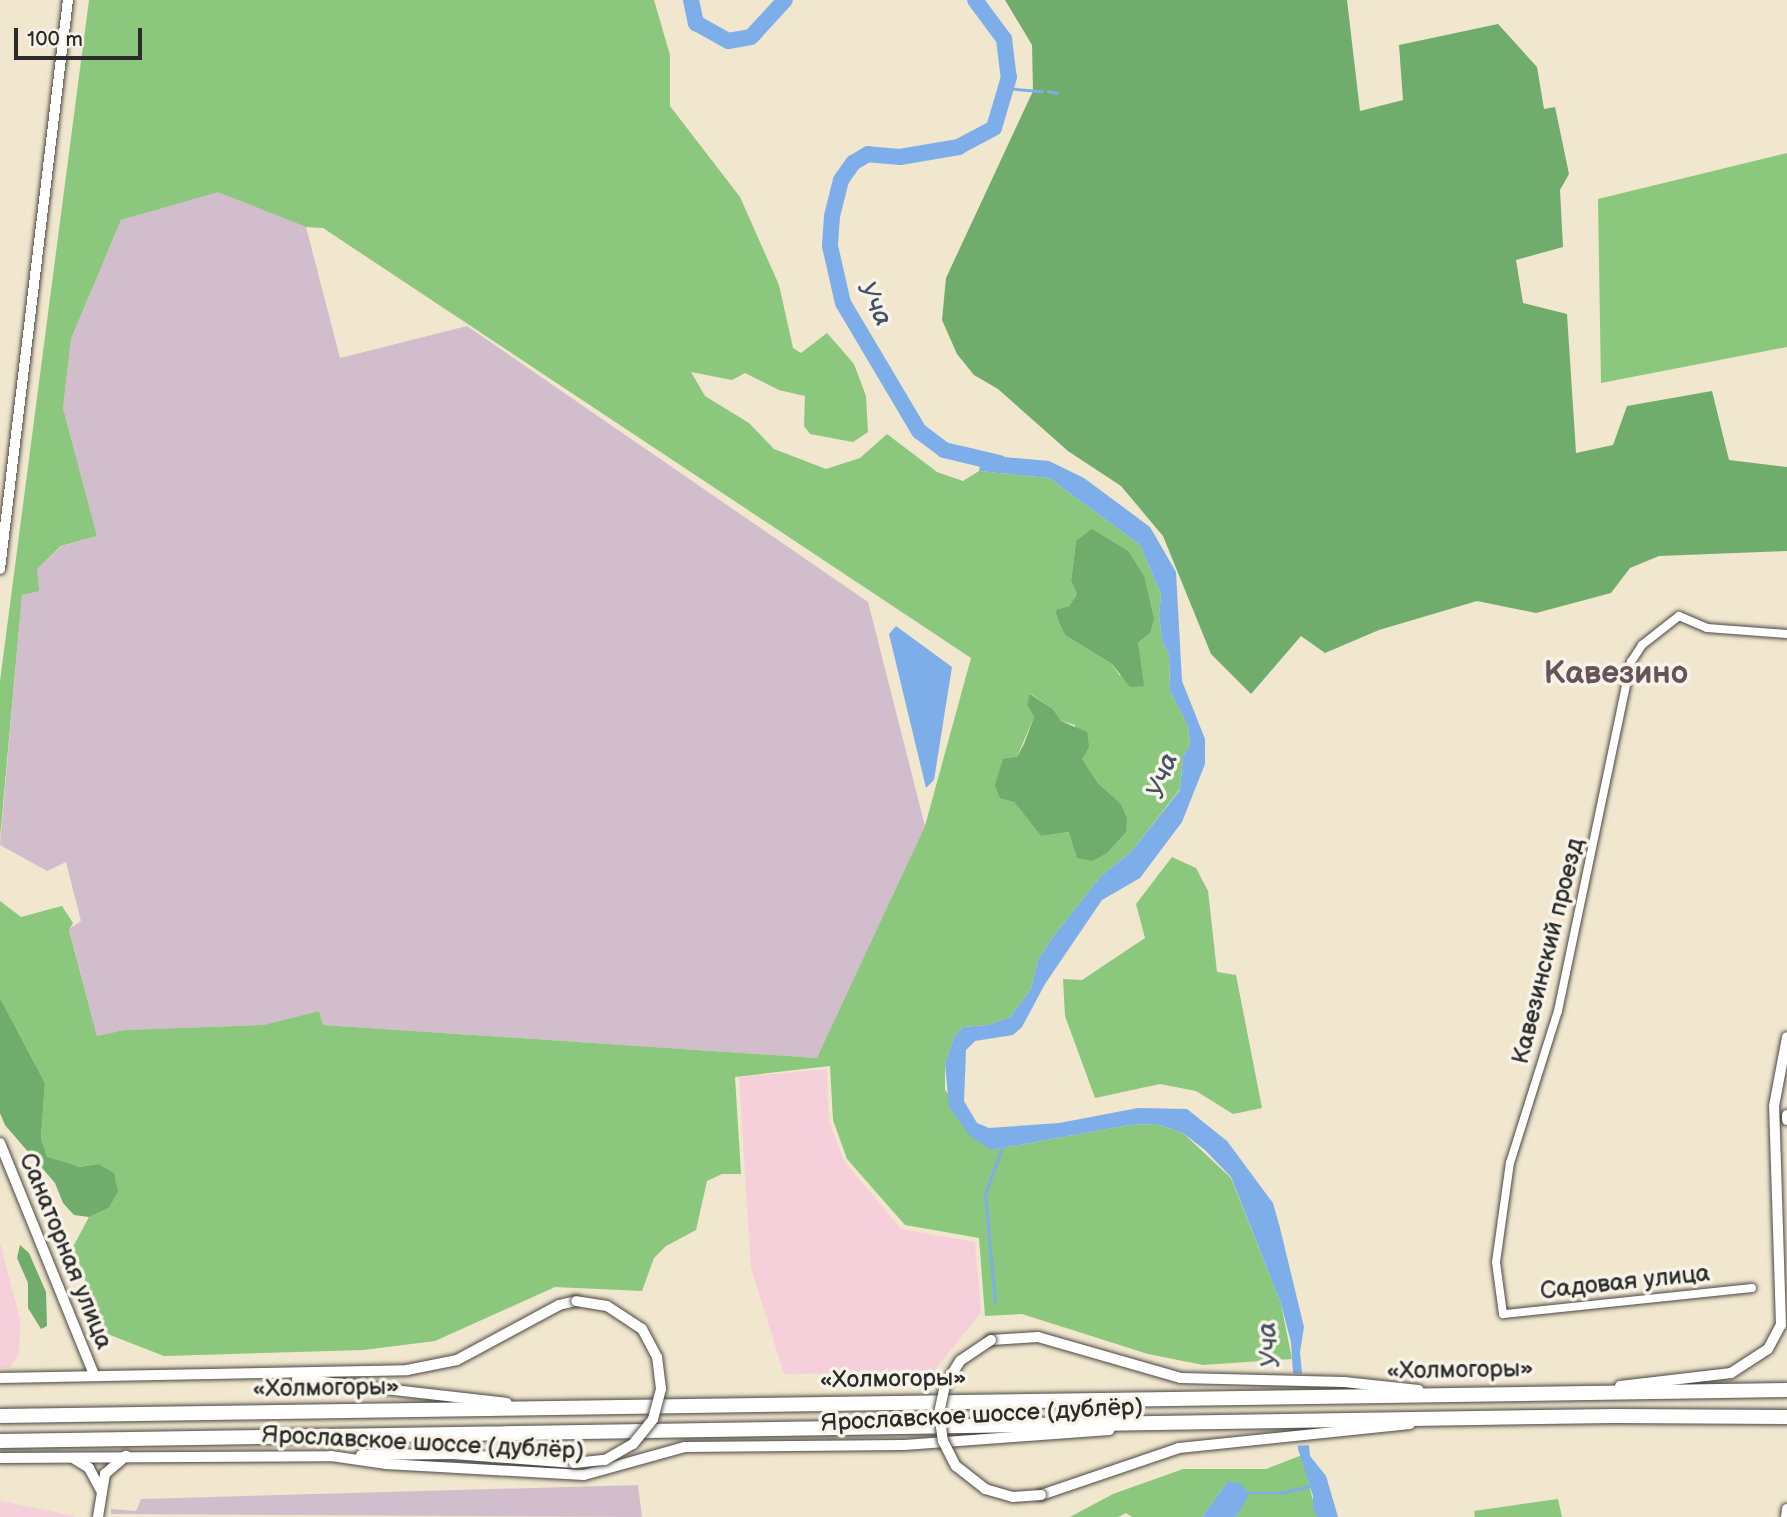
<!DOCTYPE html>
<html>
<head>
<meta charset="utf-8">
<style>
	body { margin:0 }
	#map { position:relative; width:1787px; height:1517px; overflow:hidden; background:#f1e6ce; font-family:"Balsamiq Sans",sans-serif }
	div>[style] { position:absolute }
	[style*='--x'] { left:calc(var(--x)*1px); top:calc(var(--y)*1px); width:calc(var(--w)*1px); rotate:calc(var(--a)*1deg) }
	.built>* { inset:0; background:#f5cfda }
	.industrial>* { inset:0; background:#d1bdcb }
	.green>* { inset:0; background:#8bc77d }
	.forest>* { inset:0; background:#70ac6c }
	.water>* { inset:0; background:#7eaee9 }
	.pier>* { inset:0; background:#f1e6ce }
	.stream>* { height:2.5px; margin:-1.25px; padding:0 1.25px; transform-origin:1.25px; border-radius:1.25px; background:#7eaee9 }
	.river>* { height:16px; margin:-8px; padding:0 8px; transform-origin:8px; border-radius:8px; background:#7eaee9 }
	.roads { filter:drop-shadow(0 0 2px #494743) drop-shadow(0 0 2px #494743) }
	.street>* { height:8px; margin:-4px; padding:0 4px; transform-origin:4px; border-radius:4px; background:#fff }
	.secondary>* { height:10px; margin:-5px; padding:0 5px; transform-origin:5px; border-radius:5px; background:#fff }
	.highway>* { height:14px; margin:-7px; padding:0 7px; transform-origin:7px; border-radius:7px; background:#fff }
	.bridges { filter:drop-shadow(0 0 2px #494743) drop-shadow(0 0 2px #494743) }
	.secondary-bridge>* { height:10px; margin:-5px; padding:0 5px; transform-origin:5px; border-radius:5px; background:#fff }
	span { translate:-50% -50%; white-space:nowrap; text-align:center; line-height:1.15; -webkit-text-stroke:7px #f7f3e8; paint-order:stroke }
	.street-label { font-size:24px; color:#2b2b2b }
	.water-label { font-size:26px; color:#445264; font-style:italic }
	.district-label { font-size:32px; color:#66545a; font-weight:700 }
	.scale { position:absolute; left:14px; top:28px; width:128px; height:32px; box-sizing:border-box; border:4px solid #2b2b2b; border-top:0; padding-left:9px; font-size:21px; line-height:24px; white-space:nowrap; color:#2b2b2b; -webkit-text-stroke:5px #f7f3e8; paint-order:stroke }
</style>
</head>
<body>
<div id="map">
	<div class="built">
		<div style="clip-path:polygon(827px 1069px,829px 1121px,844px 1161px,901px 1229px,975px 1242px,981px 1312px,933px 1372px,784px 1374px,751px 1268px,739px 1077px)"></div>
		<div style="clip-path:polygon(0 1243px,20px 1319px,19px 1354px,9px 1368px,0 1368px)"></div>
		<div style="clip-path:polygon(0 1501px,75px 1516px,75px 1517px,0 1517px)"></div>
	</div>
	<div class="industrial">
		<div style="clip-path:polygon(218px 191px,306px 227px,340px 358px,467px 326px,868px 602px,925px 826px,818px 1058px,323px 1025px,319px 1011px,263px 1025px,124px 1030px,97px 1036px,69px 929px,81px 921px,66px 862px,47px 871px,0 845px,22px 595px,37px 569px,62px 546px,97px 536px,63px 408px,71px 339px,121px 220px)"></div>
		<div style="clip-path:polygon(638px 1485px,642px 1517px,111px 1514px,111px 1509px,136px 1511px,141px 1499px)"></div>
	</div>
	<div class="green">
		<div style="clip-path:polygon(evenodd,89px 0,654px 0,670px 55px,670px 106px,740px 197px,779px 285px,793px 348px,801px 353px,827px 333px,854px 364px,866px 396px,868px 432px,853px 442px,810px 434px,804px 426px,805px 396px,779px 390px,745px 373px,732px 380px,691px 372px,705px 396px,749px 423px,774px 449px,826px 469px,860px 458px,887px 434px,937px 472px,963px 481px,979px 471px,1049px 478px,1140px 545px,1161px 594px,1159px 615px,1162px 641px,1169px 654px,1170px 691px,1188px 726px,1190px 745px,1183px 756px,1180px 789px,1131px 852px,1101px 876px,1052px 938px,1038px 960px,1031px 989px,1010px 1017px,988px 1025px,963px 1027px,954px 1037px,945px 1064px,945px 1090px,991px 1150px,1129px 1125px,1156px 1124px,1183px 1133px,1231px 1178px,1281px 1304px,1292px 1359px,1203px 1365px,1148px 1354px,1022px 1314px,985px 1316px,979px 1238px,905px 1225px,847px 1159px,833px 1120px,830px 1066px,735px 1077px,741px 1174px,722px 1174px,707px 1181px,696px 1230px,666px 1246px,654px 1258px,642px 1291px,555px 1287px,435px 1341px,363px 1350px,164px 1356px,105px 1333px,73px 1247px,89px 1217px,109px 1208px,118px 1192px,98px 1164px,82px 1167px,47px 1158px,41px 1138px,45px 1083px,0 998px,0 901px,21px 917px,62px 906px,73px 923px,69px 930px,97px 1036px,124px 1030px,263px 1025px,319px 1011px,323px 1025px,817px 1058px,925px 826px,971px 658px,323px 228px,306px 227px,218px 192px,121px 220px,71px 339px,63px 408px,97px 536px,61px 546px,37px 569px,39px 591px,22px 595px,0 838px,0 681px,89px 0,1076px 541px,1150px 633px,1138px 643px,1139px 658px,1120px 676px,1112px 664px,1065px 635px,1059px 623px,1055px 610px,1069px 606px,1077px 594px,1071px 581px,1076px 541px,89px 0,1031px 694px,1053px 709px,1061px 721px,1075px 725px,1082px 759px,1098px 783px,1120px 803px,1114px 841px,1106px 854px,1093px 861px,1069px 832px,1041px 836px,1014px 802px,1017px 757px,1034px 717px,1027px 705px,1031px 694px)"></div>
		<div style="clip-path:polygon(1787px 153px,1787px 347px,1601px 383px,1598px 199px)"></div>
		<div style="clip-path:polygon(1172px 857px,1196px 868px,1208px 891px,1217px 972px,1236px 975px,1262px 1108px,1233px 1114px,1196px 1091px,1160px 1084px,1095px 1098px,1065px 1016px,1063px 979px,1082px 980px,1145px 938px,1136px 904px)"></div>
		<div style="clip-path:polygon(1302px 1455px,1317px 1517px,1235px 1517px,1241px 1510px,1228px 1481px,1202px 1517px,1132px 1517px,1126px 1513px,1118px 1517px,1070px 1517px,1113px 1494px,1183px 1469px,1266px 1469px)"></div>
		<div style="clip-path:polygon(1558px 1499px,1562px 1517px,1475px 1517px,1474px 1511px)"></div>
	</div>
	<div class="forest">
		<div style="clip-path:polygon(1005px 0,1347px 0,1360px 111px,1403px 100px,1399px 45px,1498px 24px,1537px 67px,1544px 109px,1555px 107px,1569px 174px,1560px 190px,1563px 247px,1516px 260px,1523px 303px,1567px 314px,1576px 453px,1613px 445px,1627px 406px,1712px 391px,1729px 460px,1787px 467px,1787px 551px,1659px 556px,1630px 568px,1611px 593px,1536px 613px,1477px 601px,1379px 630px,1325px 653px,1301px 636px,1251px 694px,1211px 654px,1163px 536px,1121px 486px,1068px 451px,998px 389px,974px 375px,957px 354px,942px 320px,946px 278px,1033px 91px,1032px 45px)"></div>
		<div style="clip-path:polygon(1092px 529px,1128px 551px,1144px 576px,1154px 619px,1150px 633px,1138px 643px,1144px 686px,1130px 687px,1112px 664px,1065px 635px,1059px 623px,1055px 610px,1069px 606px,1077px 594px,1071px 581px,1076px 541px)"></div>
		<div style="clip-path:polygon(1030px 694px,1053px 709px,1061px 721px,1087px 732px,1089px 747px,1082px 759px,1098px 783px,1120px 803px,1127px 818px,1126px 832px,1106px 854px,1093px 861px,1077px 858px,1069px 832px,1041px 836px,1014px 802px,1000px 798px,995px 785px,1003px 759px,1017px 757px,1024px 744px,1034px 717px,1027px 705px)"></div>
		<div style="clip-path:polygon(0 998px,45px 1083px,41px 1138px,47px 1157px,81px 1167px,98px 1164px,114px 1173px,118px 1192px,109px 1208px,89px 1217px,74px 1215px,63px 1203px,55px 1183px,5px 1125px,0 1113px)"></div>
		<div style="clip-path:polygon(20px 1245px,29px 1253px,46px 1292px,47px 1326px,41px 1329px,28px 1308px,28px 1283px,17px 1258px)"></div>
	</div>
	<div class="water">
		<div style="clip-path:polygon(981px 455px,1049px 461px,1084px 478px,1150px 527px,1176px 572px,1182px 681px,1205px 739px,1205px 764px,1182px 822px,1140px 878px,1102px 900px,1045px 984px,1022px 1027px,1013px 1035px,975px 1041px,966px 1050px,964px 1101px,977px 1123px,989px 1128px,1059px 1123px,1138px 1108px,1187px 1109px,1227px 1141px,1273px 1203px,1280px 1228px,1304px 1327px,1300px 1352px,1310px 1456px,1326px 1476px,1338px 1517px,1317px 1517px,1313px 1509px,1313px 1496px,1298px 1449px,1291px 1342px,1281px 1304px,1231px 1177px,1205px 1150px,1183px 1133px,1156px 1124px,1129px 1125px,991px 1150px,969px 1135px,949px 1107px,945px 1064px,954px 1037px,963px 1027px,988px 1025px,1010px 1017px,1031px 989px,1038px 960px,1052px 938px,1101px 876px,1131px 852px,1180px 790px,1183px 756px,1190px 745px,1188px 726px,1170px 691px,1169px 654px,1162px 641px,1159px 615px,1161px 594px,1140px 545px,1049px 478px,979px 471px)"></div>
		<div style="clip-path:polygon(896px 626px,952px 667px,934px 780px,926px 788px,889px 634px)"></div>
		<div style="clip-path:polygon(1228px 1481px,1241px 1484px,1249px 1493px,1241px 1510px,1235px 1517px,1202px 1517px)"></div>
	</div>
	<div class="pier">
		<div style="clip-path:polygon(1289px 1373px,1309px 1374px,1313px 1445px,1294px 1446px)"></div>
	</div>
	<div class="stream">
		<div style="--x:1005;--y:88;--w:37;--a:5"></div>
		<div style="--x:1048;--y:91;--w:9;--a:13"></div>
		<div style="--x:995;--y:1302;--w:108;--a:-95.3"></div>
		<div style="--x:985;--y:1194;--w:52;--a:-69.8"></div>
		<div style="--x:1249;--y:1493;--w:31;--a:0"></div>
		<div style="--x:1280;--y:1493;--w:32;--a:-13"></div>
	</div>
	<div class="river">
		<div style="--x:691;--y:0;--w:24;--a:78"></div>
		<div style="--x:696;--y:23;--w:37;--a:29"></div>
		<div style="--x:728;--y:41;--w:23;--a:-10"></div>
		<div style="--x:751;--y:37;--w:50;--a:-47.4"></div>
		<div style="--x:975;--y:0;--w:49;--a:53.4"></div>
		<div style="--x:1004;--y:39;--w:38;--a:83"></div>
		<div style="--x:1009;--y:77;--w:53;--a:106.4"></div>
		<div style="--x:994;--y:128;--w:40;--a:152"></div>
		<div style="--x:959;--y:147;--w:60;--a:170.4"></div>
		<div style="--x:900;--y:157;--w:32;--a:-175"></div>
		<div style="--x:868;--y:154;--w:17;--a:149"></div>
		<div style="--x:853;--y:163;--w:21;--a:125"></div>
		<div style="--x:841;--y:180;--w:37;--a:104"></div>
		<div style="--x:832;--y:216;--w:30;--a:94"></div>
		<div style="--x:830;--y:246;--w:58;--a:77.2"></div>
		<div style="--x:843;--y:303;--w:149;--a:59.3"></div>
		<div style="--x:919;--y:431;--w:31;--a:37"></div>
		<div style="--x:944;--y:450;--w:57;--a:13.3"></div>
	</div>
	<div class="roads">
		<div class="street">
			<div style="--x:1752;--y:1288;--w:250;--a:174"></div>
			<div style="--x:1503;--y:1314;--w:52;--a:-97.7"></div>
			<div style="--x:1496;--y:1262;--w:100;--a:-82"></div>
			<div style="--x:1510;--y:1163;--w:159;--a:-72.5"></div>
			<div style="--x:1558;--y:1011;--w:357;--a:-78.2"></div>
			<div style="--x:1631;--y:662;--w:20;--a:-57"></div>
			<div style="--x:1642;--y:645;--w:47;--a:-38.1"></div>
			<div style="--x:1679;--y:616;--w:30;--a:23"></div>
			<div style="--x:1707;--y:628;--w:80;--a:4.3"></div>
		</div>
		<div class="secondary">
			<div style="--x:0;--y:569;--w:573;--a:-83.19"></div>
			<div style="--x:1787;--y:1115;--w:5;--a:90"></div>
			<div style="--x:0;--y:1143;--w:250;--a:67.9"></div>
			<div style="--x:991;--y:1340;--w:47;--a:-3.7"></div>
			<div style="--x:1038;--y:1337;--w:149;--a:16"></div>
			<div style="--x:1181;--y:1378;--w:163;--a:1.4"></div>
			<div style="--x:1344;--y:1382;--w:75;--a:6.1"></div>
			<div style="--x:0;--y:1378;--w:407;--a:-1.1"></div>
			<div style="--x:407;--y:1370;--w:51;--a:-11.3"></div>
			<div style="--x:457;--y:1360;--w:116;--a:-28.3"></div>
			<div style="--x:559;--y:1305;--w:17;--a:-13"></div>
			<div style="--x:297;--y:1379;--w:211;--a:6.5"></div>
			<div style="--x:1620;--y:1386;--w:112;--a:-6.7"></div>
			<div style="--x:1731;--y:1373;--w:44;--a:-33"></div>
			<div style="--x:1768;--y:1349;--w:27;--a:-62"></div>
			<div style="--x:1781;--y:1325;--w:219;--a:-91.8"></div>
			<div style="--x:1774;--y:1106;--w:70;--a:-79.3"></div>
			<div style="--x:361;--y:1455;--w:92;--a:-0.6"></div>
			<div style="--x:453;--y:1454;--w:121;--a:4.3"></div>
			<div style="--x:0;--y:1458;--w:331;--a:-0.3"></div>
			<div style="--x:331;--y:1456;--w:56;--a:8.3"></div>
			<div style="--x:386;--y:1464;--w:198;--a:3.2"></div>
			<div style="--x:584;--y:1475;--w:105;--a:-15.5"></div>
			<div style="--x:685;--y:1447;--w:219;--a:-0.5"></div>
			<div style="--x:904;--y:1445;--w:206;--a:-4.2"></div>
			<div style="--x:73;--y:1458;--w:19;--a:32"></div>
			<div style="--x:89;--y:1468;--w:24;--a:62"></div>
			<div style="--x:1041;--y:1495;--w:146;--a:-18.8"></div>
			<div style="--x:1179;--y:1448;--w:232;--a:-5.9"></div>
			<div style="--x:98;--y:1517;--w:44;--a:-80.8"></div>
			<div style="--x:105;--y:1474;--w:28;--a:-41"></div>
			<div style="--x:1786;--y:1517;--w:8;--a:-83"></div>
		</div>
		<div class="highway">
			<div style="--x:0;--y:1416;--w:1787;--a:-0.83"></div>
			<div style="--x:0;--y:1441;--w:1615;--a:-0.89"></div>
			<div style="--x:1615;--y:1416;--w:172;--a:0.3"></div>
		</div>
	</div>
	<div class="bridges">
		<div class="secondary-bridge">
			<div style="--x:991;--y:1340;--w:37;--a:146"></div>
			<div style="--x:960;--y:1361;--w:28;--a:122"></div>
			<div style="--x:945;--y:1385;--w:29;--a:102"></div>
			<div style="--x:939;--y:1413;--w:28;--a:82"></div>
			<div style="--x:943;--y:1441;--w:28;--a:63"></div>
			<div style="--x:956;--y:1466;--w:37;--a:38"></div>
			<div style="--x:985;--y:1489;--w:29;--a:16"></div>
			<div style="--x:1013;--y:1497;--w:28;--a:-4"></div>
			<div style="--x:574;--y:1463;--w:31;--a:-6"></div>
			<div style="--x:605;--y:1460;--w:32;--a:-30"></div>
			<div style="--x:633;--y:1444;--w:32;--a:-51"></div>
			<div style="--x:653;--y:1419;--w:31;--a:-75"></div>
			<div style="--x:661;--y:1389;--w:32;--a:-97"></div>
			<div style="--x:657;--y:1357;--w:32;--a:-118"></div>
			<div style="--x:642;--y:1329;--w:42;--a:-146.7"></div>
			<div style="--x:607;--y:1306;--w:31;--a:-171"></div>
		</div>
	</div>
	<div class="street-label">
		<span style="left:1548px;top:951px;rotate:-76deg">Кавезинский проезд</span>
		<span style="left:66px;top:1251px;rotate:68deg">Санаторная улица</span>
		<span style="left:1625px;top:1282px;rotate:-6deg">Садовая улица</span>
		<span style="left:1460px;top:1370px;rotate:-1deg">«Холмогоры»</span>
		<span style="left:893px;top:1379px;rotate:-1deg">«Холмогоры»</span>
		<span style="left:326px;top:1388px;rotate:-1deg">«Холмогоры»</span>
		<span style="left:982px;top:1415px;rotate:-3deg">Ярославское шоссе (дублёр)</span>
		<span style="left:423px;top:1443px;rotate:3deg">Ярославское шоссе (дублёр)</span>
	</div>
	<div class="water-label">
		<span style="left:874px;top:304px;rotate:63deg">Уча</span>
		<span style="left:1163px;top:776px;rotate:-70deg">Уча</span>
		<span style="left:1270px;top:1345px;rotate:-97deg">Уча</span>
	</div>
	<div class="district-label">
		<span style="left:1616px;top:674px">Кавезино</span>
	</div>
	<div class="scale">100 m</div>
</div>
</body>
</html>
